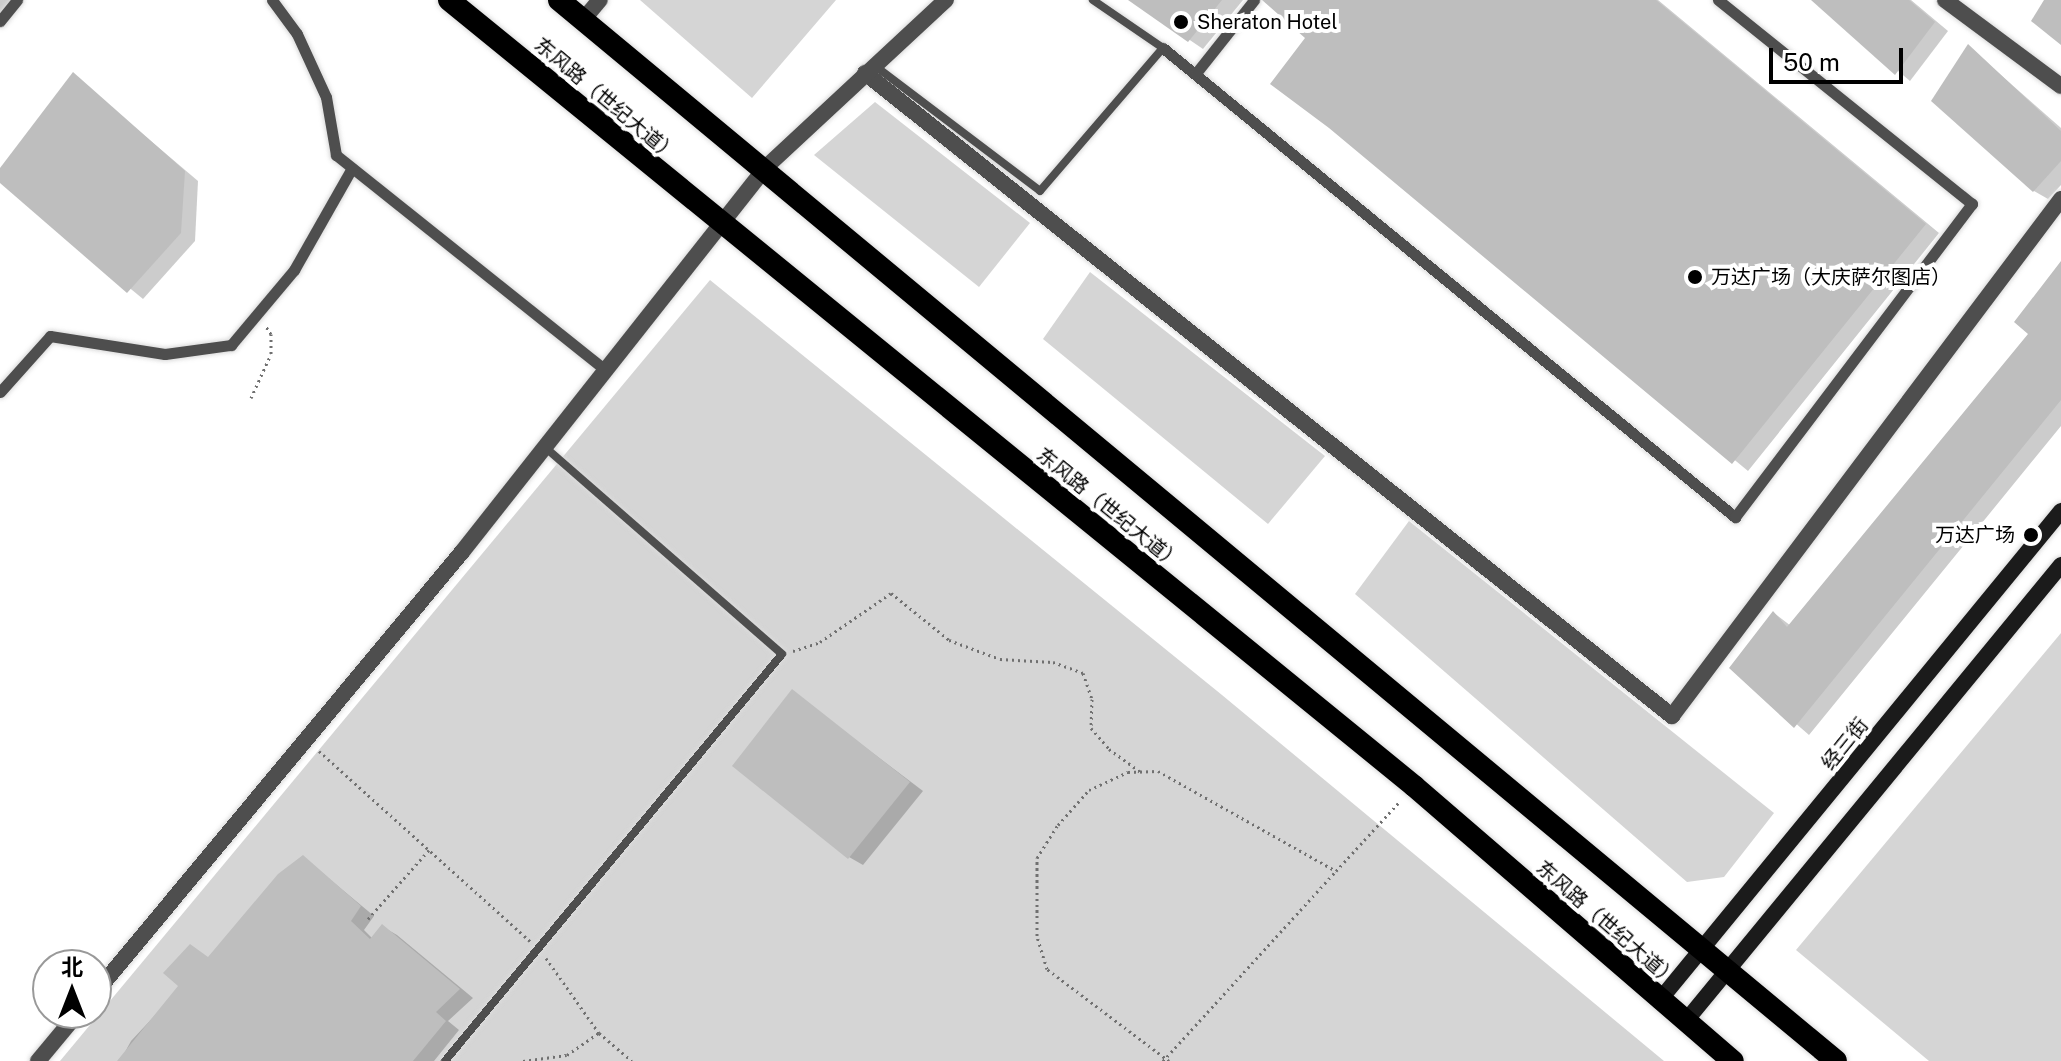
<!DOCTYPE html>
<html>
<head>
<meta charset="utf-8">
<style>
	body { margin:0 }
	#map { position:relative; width:2061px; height:1061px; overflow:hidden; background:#fff; font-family:"Public Sans","Noto Sans SC",sans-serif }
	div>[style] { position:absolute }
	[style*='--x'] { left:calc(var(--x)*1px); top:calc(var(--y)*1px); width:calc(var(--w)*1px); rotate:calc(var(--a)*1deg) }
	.green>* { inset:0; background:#d5d5d5 }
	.shadow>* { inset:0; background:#0003 }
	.building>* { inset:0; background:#bebebe }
	.path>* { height:3px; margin-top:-1.5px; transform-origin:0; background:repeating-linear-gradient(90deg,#707070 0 2px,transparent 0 6px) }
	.roads { filter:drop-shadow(0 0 2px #dbdbdb) drop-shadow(0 0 2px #dbdbdb) }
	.service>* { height:8px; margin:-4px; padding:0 4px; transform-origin:4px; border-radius:4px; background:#4e4e4e }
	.pedestrian>* { height:11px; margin:-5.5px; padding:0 5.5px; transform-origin:5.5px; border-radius:5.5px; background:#4e4e4e }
	.minor>* { height:16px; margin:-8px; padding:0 8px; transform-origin:8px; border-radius:8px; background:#4e4e4e }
	.secondary>* { height:16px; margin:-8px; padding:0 8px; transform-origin:8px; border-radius:8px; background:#1b1b1b }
	.trunk>* { height:22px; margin:-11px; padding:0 11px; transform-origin:11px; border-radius:11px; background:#000 }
	.dots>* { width:22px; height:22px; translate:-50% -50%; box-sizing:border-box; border:4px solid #fff; border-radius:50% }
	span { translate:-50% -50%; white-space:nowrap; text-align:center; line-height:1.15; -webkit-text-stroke:8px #fff; paint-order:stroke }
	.poi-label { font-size:20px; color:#000 }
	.left { translate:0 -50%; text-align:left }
	.right { translate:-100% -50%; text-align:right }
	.street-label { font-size:20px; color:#000 }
	.north { position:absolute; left:32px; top:949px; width:80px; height:80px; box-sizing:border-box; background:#fff; border:2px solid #999; border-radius:50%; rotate:0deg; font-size:22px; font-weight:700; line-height:32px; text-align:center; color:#000 }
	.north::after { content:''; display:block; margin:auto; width:28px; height:36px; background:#000; clip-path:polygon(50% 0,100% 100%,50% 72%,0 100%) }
	.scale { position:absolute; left:1769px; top:48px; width:134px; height:36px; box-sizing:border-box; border:4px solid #000; border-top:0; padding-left:10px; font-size:24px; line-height:28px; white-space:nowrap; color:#000; -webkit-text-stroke:6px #fff; paint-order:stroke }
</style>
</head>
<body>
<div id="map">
	<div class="green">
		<div style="clip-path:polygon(640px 0,836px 0,752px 98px)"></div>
		<div style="clip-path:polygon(875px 102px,1030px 223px,979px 287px,814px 155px)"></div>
		<div style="clip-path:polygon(1090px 272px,1325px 456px,1268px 524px,1043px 339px)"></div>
		<div style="clip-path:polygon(710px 280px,1222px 695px,1664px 1061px,60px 1061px)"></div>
		<div style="clip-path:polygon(1409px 521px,1774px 813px,1724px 877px,1687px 882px,1355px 594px)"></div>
		<div style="clip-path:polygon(2061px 633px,2061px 1061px,1929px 1061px,1796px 950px)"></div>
	</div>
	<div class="shadow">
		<div style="clip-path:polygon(0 0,19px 0,0 23px)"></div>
		<div style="clip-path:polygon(1131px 0,1243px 0,1203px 49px)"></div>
		<div style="clip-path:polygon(1274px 0,1658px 0,1939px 233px,1748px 471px,1330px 126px,1308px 38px)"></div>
		<div style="clip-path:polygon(1814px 0,1911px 0,1948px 31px,1910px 81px)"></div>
		<div style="clip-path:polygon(1969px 47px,2061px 128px,2061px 185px,2048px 199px,2034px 191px)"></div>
		<div style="clip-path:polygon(73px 75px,198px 181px,195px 241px,143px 299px,0 181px,0 172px)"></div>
		<div style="clip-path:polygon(2061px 264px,2061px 426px,1809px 735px,1732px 668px,1774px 613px,1791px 626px,2031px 334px)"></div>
		<div style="clip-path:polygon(792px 692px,923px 791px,863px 865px,849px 857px)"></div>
		<div style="clip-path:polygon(303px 857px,374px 916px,364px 930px,373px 939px,383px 927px,397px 935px,473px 998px,448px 1021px,459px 1030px,434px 1061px,120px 1061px,131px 1041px)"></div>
	</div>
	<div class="building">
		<div style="clip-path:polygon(1128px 0,1222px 0,1188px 42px)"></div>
		<div style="clip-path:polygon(1262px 0,1656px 0,1926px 224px,1732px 464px,1329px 128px,1270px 84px,1305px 38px)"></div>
		<div style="clip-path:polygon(1811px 0,1909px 0,1935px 22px,1895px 75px)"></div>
		<div style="clip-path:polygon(2044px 0,2061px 0,2061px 45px,2031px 21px)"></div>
		<div style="clip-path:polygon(1968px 44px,2061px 131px,2061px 161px,2033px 192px,1931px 101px)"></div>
		<div style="clip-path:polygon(73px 72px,185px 171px,181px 233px,127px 293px,0 183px,0 168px)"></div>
		<div style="clip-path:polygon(2061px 261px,2061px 400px,1794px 728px,1729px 668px,1773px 611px,1787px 627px,2028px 334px,2014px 322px)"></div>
		<div style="clip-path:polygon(792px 689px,910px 782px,848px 859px,732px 766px)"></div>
		<div style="clip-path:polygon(303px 855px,361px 906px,351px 921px,370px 939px,382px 924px,460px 989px,436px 1012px,446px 1021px,413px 1061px,117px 1061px,178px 986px,163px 973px,190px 944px,208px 957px,278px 874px)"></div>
	</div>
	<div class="path">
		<div style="--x:251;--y:398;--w:48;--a:-65.6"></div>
		<div style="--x:271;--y:354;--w:20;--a:-90"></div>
		<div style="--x:271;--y:334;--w:11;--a:-124"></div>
		<div style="--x:793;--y:651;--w:28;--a:-18"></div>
		<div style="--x:820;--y:642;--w:86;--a:-34.6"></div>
		<div style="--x:891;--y:593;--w:75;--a:39"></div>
		<div style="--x:949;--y:640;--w:54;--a:20.4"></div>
		<div style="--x:1000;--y:659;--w:53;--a:3.2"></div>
		<div style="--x:1053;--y:662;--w:32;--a:20"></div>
		<div style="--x:1083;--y:673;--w:28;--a:71"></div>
		<div style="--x:1092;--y:699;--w:29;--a:92"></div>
		<div style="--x:1091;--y:728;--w:28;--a:49"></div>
		<div style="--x:1109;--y:749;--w:39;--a:36"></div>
		<div style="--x:319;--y:751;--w:284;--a:42"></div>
		<div style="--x:368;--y:919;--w:92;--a:-48.5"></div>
		<div style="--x:546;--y:958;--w:92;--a:54.8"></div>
		<div style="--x:599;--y:1033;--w:43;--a:40.3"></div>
		<div style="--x:523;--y:1061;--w:44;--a:-7.8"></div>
		<div style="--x:567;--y:1055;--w:39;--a:-35"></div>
		<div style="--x:1163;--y:1061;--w:257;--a:-47.7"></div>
		<div style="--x:1169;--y:1061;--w:153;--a:-143"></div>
		<div style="--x:1047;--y:969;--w:34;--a:-107"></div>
		<div style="--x:1037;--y:936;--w:78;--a:-90"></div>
		<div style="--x:1037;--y:858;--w:39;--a:-58"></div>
		<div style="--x:1058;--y:825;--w:47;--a:-48.5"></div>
		<div style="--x:1089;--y:790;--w:43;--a:-24.8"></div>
		<div style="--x:1128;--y:772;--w:30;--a:-2"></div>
		<div style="--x:1158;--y:771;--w:204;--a:29.3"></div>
		<div style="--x:1336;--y:871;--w:96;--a:-47.5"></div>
	</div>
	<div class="roads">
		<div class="service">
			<div style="--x:875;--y:66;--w:207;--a:37.1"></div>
			<div style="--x:1040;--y:191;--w:189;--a:-49.3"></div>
			<div style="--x:1163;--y:48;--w:85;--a:-145.6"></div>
			<div style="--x:445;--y:1061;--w:528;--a:-50.37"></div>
			<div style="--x:782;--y:654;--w:315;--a:-138.9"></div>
		</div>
		<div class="pedestrian">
			<div style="--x:272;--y:0;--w:42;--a:53.7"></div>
			<div style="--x:297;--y:34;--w:69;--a:65.3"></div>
			<div style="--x:326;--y:97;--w:59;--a:80.2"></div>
			<div style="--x:336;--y:155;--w:344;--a:38.6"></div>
			<div style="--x:0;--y:21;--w:27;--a:-51"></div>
			<div style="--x:1163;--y:48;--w:740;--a:39.35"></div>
			<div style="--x:1735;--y:517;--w:393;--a:-52.9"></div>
			<div style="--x:1972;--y:204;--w:326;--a:-141.2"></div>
			<div style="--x:1196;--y:73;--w:93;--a:-51.5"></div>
			<div style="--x:0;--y:392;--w:75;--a:-48.2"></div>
			<div style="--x:50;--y:336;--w:116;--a:8.9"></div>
			<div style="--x:165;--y:354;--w:67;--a:-7.8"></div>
			<div style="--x:231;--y:345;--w:98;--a:-50"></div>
			<div style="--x:294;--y:270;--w:117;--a:-60.4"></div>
		</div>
		<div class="minor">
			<div style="--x:1945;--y:0;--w:144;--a:36.6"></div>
			<div style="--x:583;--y:20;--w:26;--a:-50"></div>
			<div style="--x:865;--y:73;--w:1032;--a:38.55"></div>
			<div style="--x:1672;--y:716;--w:647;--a:-53.04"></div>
			<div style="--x:96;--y:992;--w:572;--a:-50.25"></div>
			<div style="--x:462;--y:552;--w:489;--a:-51.7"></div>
			<div style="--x:765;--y:168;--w:247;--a:-42.9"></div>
			<div style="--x:38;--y:1061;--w:62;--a:-50.2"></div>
		</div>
		<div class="secondary">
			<div style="--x:1659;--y:1001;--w:634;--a:-50.63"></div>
			<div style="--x:1685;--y:1022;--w:592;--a:-50.55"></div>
		</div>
		<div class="trunk">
			<div style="--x:449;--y:0;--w:1245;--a:39.16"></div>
			<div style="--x:1414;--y:786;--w:421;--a:40.8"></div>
			<div style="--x:559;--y:0;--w:1660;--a:39.72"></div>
		</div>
	</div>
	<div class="dots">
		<div style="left:1181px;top:22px;background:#000"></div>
		<div style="left:1695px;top:277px;background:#000"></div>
		<div style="left:2031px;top:535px;background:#000"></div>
	</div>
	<div class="poi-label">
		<span class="left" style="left:1197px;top:22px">Sheraton Hotel</span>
		<span class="left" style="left:1711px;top:277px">万达广场（大庆萨尔图店）</span>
		<span class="right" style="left:2015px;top:535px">万达广场</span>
	</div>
	<div class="street-label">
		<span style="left:606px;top:100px;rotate:40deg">东风路（世纪大道）</span>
		<span style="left:1109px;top:509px;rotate:39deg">东风路（世纪大道）</span>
		<span style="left:1845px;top:744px;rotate:-51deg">经三街</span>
		<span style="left:1607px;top:924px;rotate:41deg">东风路（世纪大道）</span>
	</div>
	<div class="north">北</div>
	<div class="scale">50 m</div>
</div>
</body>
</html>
